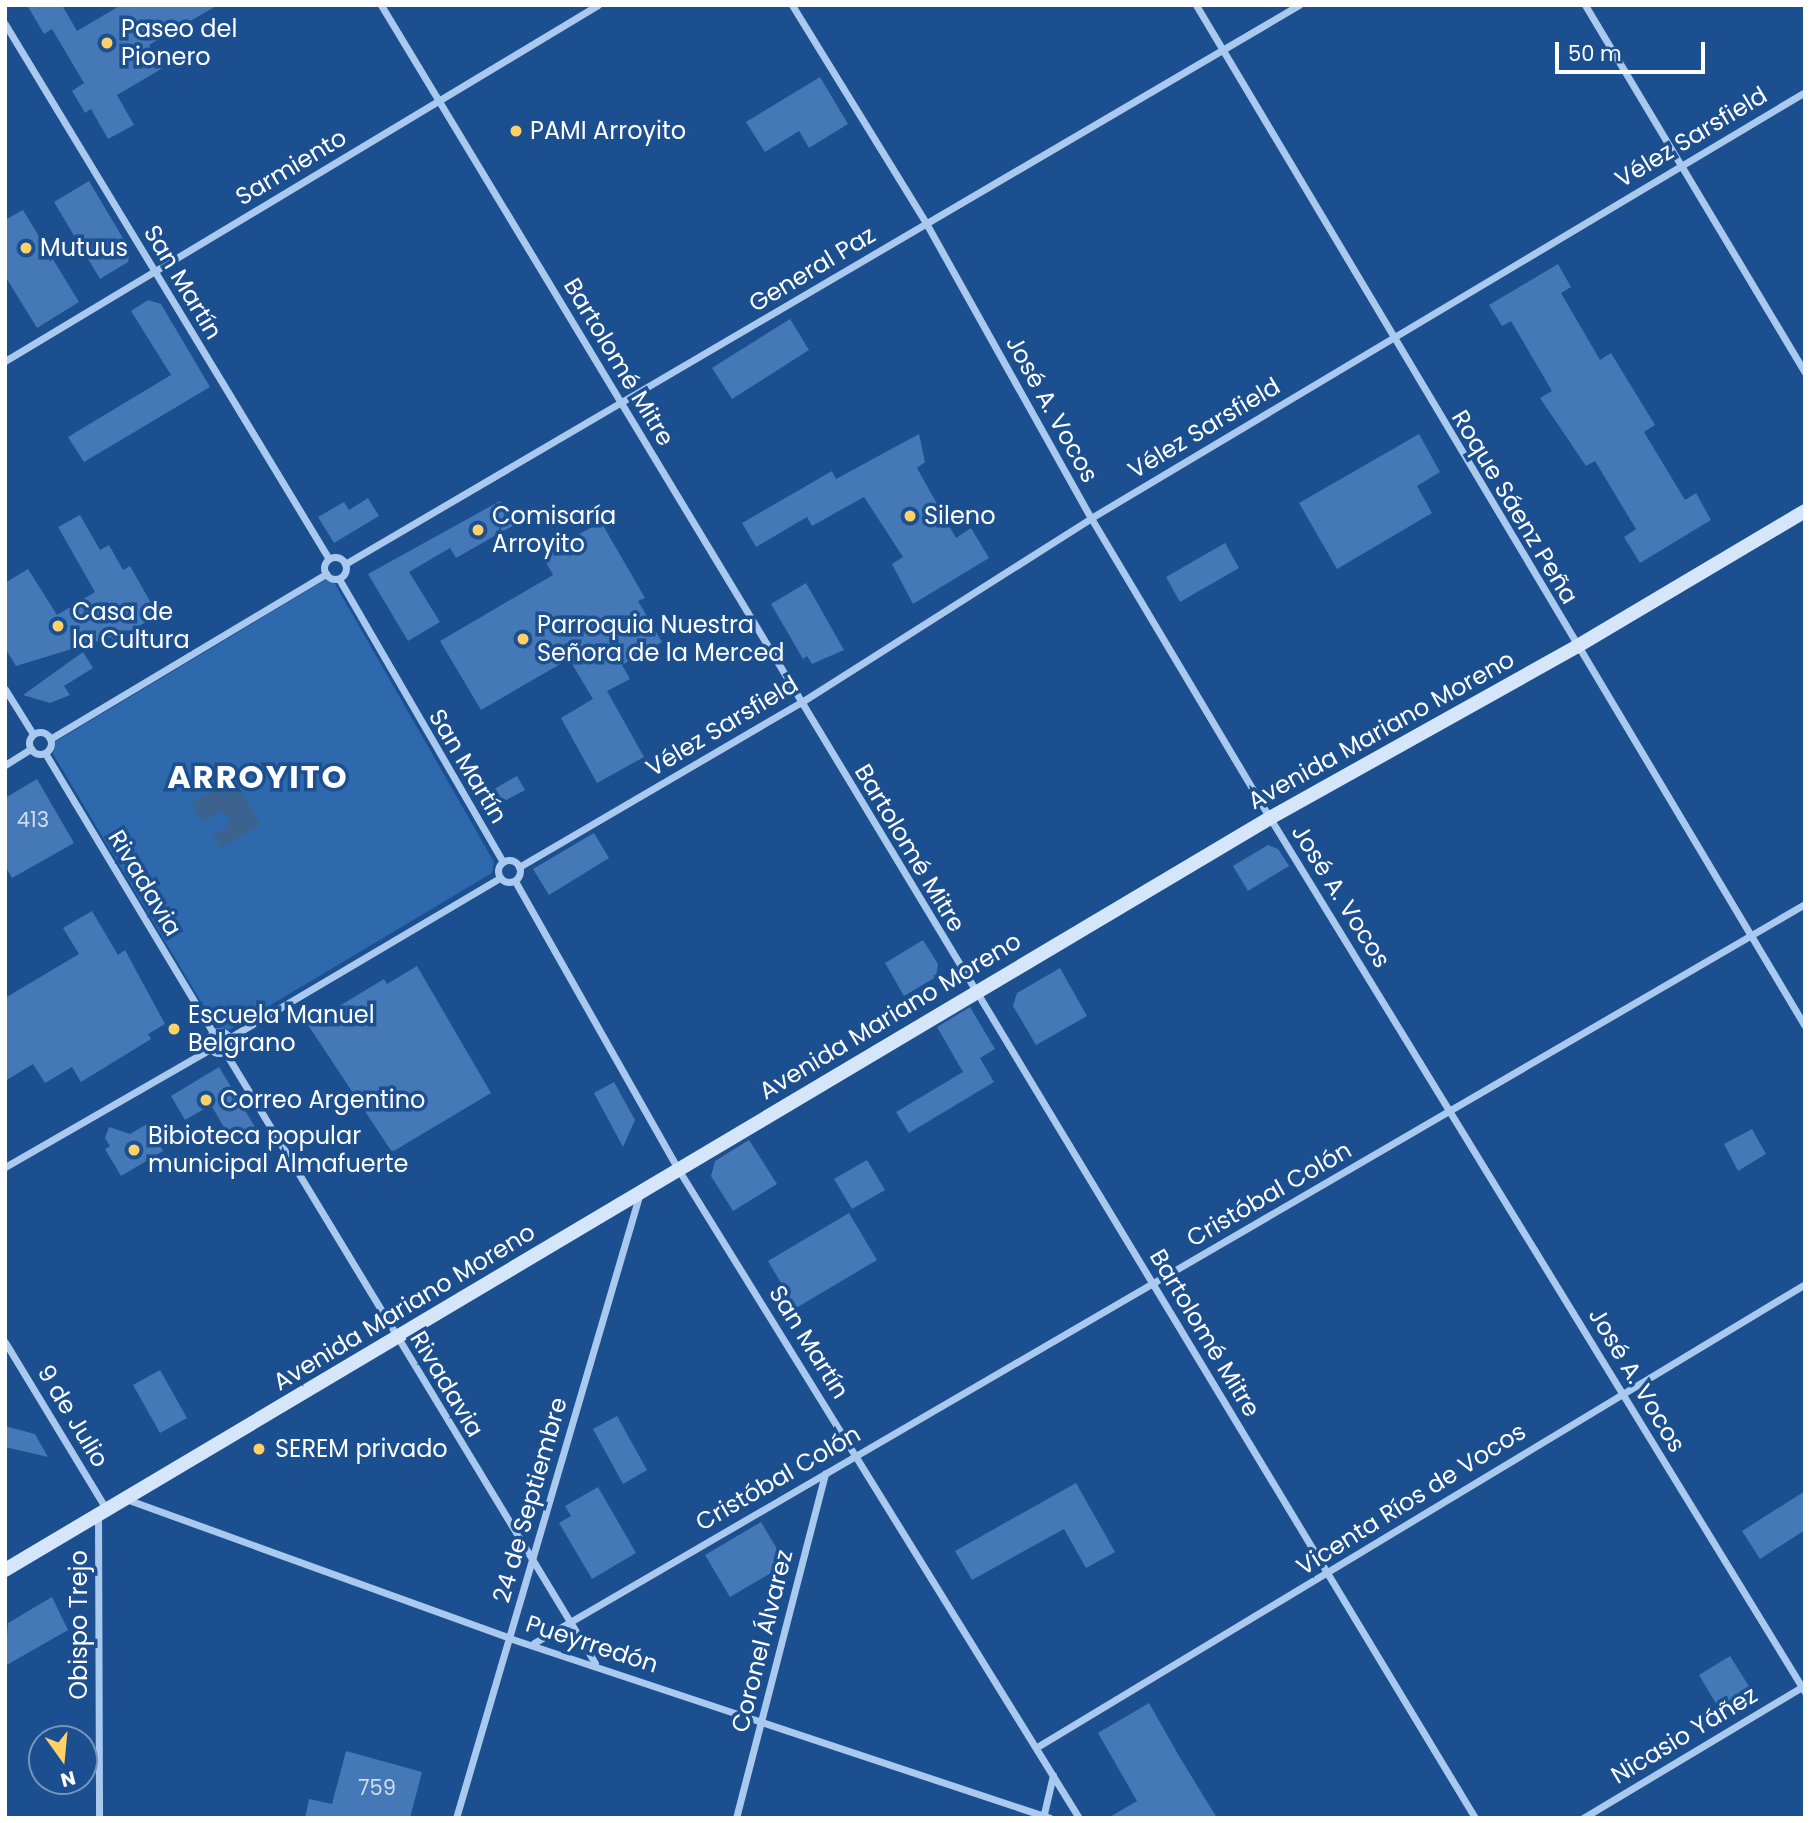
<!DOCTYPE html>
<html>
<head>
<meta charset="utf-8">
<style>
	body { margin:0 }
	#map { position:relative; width:1810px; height:1823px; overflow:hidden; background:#1b4f8f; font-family:Poppins,sans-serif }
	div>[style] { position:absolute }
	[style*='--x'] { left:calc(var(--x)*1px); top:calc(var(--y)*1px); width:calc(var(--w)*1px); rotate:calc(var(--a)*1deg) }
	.green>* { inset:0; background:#2e69ad }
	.water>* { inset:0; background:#3c6290 }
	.building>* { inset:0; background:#4478b7 }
	.street>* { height:7px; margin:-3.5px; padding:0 3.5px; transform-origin:3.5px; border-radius:3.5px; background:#a9c9ee }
	.street>.ring { margin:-3.5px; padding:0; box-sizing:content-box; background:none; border:7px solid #a9c9ee; border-radius:50% }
	.secondary>* { height:14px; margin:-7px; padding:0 7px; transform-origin:7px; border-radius:7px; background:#d6e6fa }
	.dots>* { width:19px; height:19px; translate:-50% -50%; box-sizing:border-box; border:4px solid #1b4f8f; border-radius:50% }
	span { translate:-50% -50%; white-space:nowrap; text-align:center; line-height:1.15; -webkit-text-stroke:7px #1b4f8f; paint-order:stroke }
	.number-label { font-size:21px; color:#d0dded }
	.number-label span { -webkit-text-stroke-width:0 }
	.poi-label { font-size:24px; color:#fff }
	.left { translate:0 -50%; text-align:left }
	.street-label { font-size:24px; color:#fff }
	.district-label { font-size:32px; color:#fff; font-weight:700; letter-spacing:2px }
	.frame { position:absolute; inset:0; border:7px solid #fff; pointer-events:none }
	.north { position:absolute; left:28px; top:1725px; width:70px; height:70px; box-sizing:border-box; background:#1b4f8f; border:2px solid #7695bc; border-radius:50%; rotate:165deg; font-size:19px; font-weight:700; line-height:28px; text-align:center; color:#fff }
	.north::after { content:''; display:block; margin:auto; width:24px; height:32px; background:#ffd166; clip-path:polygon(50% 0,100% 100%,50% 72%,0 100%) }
	.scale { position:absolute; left:1555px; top:42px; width:150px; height:32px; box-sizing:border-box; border:4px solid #fff; border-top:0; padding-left:9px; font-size:21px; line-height:24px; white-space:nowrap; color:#fff; -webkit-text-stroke:5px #1b4f8f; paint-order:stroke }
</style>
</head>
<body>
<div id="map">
	<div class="green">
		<div style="clip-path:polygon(325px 580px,335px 584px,494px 862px,492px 873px,229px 1030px,215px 1025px,53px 754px,55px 742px)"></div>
	</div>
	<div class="water">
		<div style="clip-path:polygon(232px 777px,261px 824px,221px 848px,213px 835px,228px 826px,229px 817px,219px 812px,203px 822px,191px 803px)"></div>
	</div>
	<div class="building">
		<div style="clip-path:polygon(27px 5px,62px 5px,77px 31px,121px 5px,218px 5px,149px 45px,163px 68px,117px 95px,134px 125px,108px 139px,91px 109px,85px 113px,72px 91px,84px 83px,52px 29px,44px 34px)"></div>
		<div style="clip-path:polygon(820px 77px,848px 124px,809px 148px,799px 131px,765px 152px,746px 122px)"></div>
		<div style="clip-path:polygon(89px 181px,130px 250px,128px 262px,100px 279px,54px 202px)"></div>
		<div style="clip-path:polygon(23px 210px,79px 302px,37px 328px,5px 276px,5px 220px)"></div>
		<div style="clip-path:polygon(1558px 264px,1571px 287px,1561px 293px,1600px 360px,1611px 353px,1655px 425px,1644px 432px,1685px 500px,1696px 493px,1711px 520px,1640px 563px,1624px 537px,1636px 529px,1595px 461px,1586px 466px,1540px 398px,1552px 391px,1511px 321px,1502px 326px,1489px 305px)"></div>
		<div style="clip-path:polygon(148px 300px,161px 304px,210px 387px,84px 462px,68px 437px,171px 375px,131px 311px)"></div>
		<div style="clip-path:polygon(790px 319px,809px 350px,732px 399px,712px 368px)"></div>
		<div style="clip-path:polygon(919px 434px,925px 462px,917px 468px,956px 538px,971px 528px,989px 558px,913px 604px,892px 564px,903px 557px,864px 497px,812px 526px,807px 517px,756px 547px,742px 523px,832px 471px,836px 479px)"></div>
		<div style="clip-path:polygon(1419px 434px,1440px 472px,1417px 486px,1432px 513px,1337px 569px,1299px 503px)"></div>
		<div style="clip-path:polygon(368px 498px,379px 516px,334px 543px,318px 517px,344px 502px,349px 510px)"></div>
		<div style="clip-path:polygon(500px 501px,514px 525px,456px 558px,450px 548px,409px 572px,440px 622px,408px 641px,368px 574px)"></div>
		<div style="clip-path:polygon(80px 515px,100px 550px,109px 545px,123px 570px,130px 566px,158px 615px,113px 641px,111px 637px,16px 666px,5px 648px,5px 583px,28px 569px,57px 615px,95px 592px,58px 527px)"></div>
		<div style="clip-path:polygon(601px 522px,645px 598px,638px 601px,662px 642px,622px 665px,630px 679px,607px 691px,644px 757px,597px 783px,561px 718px,593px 699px,569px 659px,481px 710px,440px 641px,553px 575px,542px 555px)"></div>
		<div style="clip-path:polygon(1225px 543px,1239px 568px,1180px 602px,1166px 577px)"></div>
		<div style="clip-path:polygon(806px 583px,844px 650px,812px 664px,807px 656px,803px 659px,771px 604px)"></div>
		<div style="clip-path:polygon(83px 652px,93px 668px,64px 686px,70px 695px,50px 703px,23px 695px)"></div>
		<div style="clip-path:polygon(517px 776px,525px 790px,495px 806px,487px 793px)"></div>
		<div style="clip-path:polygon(37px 779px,74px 843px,12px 878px,5px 866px,5px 798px)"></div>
		<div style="clip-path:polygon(594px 833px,609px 858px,549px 895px,533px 869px)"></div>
		<div style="clip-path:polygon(1268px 845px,1278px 849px,1289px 866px,1248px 891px,1233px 866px)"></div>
		<div style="clip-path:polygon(92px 911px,118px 955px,125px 950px,165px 1024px,148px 1034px,151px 1039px,81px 1082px,72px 1067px,45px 1083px,33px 1064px,5px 1081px,5px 998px,79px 954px,63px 928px)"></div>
		<div style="clip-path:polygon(923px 940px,938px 964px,936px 977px,904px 996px,885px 963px)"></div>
		<div style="clip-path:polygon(417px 966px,491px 1093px,392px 1152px,308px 1025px,384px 979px,387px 984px)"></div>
		<div style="clip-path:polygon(1060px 968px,1087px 1016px,1036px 1045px,1013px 1006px,1017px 993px)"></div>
		<div style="clip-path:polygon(970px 1007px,995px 1049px,980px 1058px,994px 1082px,909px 1133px,896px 1112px,963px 1072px,937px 1027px)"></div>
		<div style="clip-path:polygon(219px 1067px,255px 1127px,232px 1141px,211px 1105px,185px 1120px,171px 1096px)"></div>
		<div style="clip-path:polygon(614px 1082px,635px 1120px,623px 1147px,594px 1093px)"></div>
		<div style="clip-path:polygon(147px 1124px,163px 1151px,121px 1176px,105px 1149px,110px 1146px,105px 1138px,109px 1127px,130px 1134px)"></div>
		<div style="clip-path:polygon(1752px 1129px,1766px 1154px,1738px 1171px,1724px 1144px)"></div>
		<div style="clip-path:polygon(749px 1140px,777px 1184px,733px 1211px,711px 1176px,715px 1161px)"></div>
		<div style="clip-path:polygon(867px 1160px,885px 1190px,852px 1209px,834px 1179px)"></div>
		<div style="clip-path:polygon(849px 1213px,877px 1260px,796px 1308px,768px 1261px)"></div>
		<div style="clip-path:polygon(160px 1370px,187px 1418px,160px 1433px,133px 1385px)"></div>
		<div style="clip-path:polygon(617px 1416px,647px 1470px,623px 1484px,593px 1429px)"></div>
		<div style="clip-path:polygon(5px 1426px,35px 1434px,48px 1457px,5px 1447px)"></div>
		<div style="clip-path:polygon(1076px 1483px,1115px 1552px,1086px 1568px,1064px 1529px,972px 1580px,955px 1551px)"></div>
		<div style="clip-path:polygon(598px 1487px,636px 1553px,592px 1579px,559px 1523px,571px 1516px,565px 1506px)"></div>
		<div style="clip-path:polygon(1805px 1491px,1805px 1530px,1760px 1559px,1742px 1531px)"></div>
		<div style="clip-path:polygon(761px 1522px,786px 1564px,730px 1597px,705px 1555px)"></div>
		<div style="clip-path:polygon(52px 1597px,68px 1630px,5px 1666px,8px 1623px)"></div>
		<div style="clip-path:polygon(1730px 1656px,1750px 1688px,1718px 1707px,1699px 1675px)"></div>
		<div style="clip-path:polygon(1149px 1703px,1179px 1756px,1217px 1818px,1108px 1818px,1137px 1801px,1098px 1733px)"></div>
		<div style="clip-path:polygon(346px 1751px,422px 1772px,410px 1818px,305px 1818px,309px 1799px,332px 1804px)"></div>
	</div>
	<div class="street">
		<div style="--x:381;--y:5;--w:2117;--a:58.89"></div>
		<div style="--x:792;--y:5;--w:256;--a:58.4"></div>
		<div style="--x:926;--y:223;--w:338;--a:60.8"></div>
		<div style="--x:1091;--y:518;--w:349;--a:59.2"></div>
		<div style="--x:1270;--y:818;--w:1025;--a:58.53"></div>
		<div style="--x:1196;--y:5;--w:1189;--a:59.19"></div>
		<div style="--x:1585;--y:5;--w:428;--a:59.1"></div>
		<div style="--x:5;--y:24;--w:625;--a:58.8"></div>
		<div style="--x:5;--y:361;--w:692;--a:-30.98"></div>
		<div class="ring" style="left:324px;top:557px;width:15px;height:15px"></div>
		<div style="--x:345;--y:564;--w:1106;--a:-30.37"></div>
		<div style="--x:339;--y:579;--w:327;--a:59.9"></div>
		<div style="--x:5;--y:689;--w:53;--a:58.1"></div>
		<div class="ring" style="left:29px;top:732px;width:15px;height:15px"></div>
		<div style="--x:50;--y:739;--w:322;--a:-30.9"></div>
		<div style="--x:45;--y:753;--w:327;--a:59"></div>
		<div style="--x:5;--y:765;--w:31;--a:-32"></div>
		<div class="ring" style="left:498px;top:860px;width:15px;height:15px"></div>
		<div style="--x:519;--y:867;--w:325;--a:-30.3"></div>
		<div style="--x:800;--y:703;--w:345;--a:-32.4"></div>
		<div style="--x:1091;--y:518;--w:831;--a:-30.82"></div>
		<div style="--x:515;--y:881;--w:331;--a:60.5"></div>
		<div style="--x:678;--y:1169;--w:763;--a:58.29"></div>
		<div class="ring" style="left:208px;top:1031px;width:15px;height:15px"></div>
		<div style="--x:229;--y:1038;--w:315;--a:-30.6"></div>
		<div style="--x:225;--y:1052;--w:714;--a:58.8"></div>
		<div style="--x:5;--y:1167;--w:237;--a:-29.9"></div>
		<div style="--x:5;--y:1342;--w:195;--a:58.8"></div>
		<div style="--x:126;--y:1499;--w:407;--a:19.9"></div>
		<div style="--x:509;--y:1638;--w:570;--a:18.4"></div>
		<div style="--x:98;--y:1515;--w:303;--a:89.8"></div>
		<div style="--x:534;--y:1643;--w:1470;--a:-30.18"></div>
		<div style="--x:1037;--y:1747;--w:897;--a:-31.08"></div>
		<div style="--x:456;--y:1818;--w:652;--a:-73.6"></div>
		<div style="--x:736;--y:1818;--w:356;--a:-75.5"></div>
		<div style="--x:1043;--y:1818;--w:44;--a:-76.9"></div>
		<div style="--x:1583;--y:1818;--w:259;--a:-30.9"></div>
	</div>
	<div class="secondary">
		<div style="--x:5;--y:1570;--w:1472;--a:-30.73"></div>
		<div style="--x:1270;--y:818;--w:351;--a:-29.2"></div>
		<div style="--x:1576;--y:647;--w:266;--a:-30.7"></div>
	</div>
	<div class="dots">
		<div style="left:107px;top:43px;background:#ffd166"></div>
		<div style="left:516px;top:131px;background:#ffd166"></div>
		<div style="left:26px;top:248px;background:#ffd166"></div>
		<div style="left:910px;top:516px;background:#ffd166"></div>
		<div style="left:478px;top:530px;background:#ffd166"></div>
		<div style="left:58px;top:626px;background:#ffd166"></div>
		<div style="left:523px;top:639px;background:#ffd166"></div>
		<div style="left:174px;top:1029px;background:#ffd166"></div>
		<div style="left:206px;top:1100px;background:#ffd166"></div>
		<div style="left:134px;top:1150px;background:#ffd166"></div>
		<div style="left:259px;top:1449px;background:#ffd166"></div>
	</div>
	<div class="number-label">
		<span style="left:33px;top:820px">413</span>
		<span style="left:377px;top:1788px">759</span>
	</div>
	<div class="poi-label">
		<span class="left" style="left:121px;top:43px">Paseo del<br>Pionero</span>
		<span class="left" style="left:530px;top:131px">PAMI Arroyito</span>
		<span class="left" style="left:40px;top:248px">Mutuus</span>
		<span class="left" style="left:492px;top:530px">Comisaría<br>Arroyito</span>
		<span class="left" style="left:924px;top:516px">Sileno</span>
		<span class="left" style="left:72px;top:626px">Casa de<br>la Cultura</span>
		<span class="left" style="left:537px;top:639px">Parroquia Nuestra<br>Señora de la Merced</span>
		<span class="left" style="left:188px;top:1029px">Escuela Manuel<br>Belgrano</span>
		<span class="left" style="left:220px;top:1100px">Correo Argentino</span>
		<span class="left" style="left:148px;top:1150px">Bibioteca popular<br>municipal Almafuerte</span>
		<span class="left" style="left:275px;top:1449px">SEREM privado</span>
	</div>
	<div class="street-label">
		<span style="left:1691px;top:137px;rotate:-31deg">Vélez Sarsfield</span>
		<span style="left:291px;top:167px;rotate:-31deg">Sarmiento</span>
		<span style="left:812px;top:269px;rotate:-31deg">General Paz</span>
		<span style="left:183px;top:282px;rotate:59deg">San Martín</span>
		<span style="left:619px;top:362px;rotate:59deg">Bartolomé Mitre</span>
		<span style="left:1052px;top:409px;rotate:61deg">José A. Vocos</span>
		<span style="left:1204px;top:428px;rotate:-31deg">Vélez Sarsfield</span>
		<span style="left:1515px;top:507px;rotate:59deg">Roque Sáenz Peña</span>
		<span style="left:722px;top:726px;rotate:-31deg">Vélez Sarsfield</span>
		<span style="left:1381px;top:730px;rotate:-29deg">Avenida Mariano Moreno</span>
		<span style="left:468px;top:766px;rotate:59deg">San Martín</span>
		<span style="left:910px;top:848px;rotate:59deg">Bartolomé Mitre</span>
		<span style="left:145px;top:883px;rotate:59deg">Rivadavia</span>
		<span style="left:1341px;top:896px;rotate:58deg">José A. Vocos</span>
		<span style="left:890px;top:1016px;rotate:-31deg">Avenida Mariano Moreno</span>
		<span style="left:1269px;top:1194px;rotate:-30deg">Cristóbal Colón</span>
		<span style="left:404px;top:1307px;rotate:-31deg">Avenida Mariano Moreno</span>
		<span style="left:1205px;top:1333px;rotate:59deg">Bartolomé Mitre</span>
		<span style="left:809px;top:1342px;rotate:58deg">San Martín</span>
		<span style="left:1637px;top:1380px;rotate:59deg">José A. Vocos</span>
		<span style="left:447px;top:1384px;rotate:59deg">Rivadavia</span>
		<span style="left:73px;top:1416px;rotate:59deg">9 de Julio</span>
		<span style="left:778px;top:1478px;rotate:-30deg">Cristóbal Colón</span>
		<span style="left:1411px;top:1499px;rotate:-32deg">Vicenta Ríos de Vocos</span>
		<span style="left:530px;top:1500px;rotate:-74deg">24 de Septiembre</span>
		<span style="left:79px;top:1625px;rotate:-90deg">Obispo Trejo</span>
		<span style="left:762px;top:1641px;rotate:-76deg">Coronel Álvarez</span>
		<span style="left:592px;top:1644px;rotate:18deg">Pueyrredón</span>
		<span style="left:1684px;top:1735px;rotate:-31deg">Nicasio Yáñez</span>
	</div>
	<div class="district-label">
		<span style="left:258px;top:777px">ARROYITO</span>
	</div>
	<div class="frame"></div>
	<div class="north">N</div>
	<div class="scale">50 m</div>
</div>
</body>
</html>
